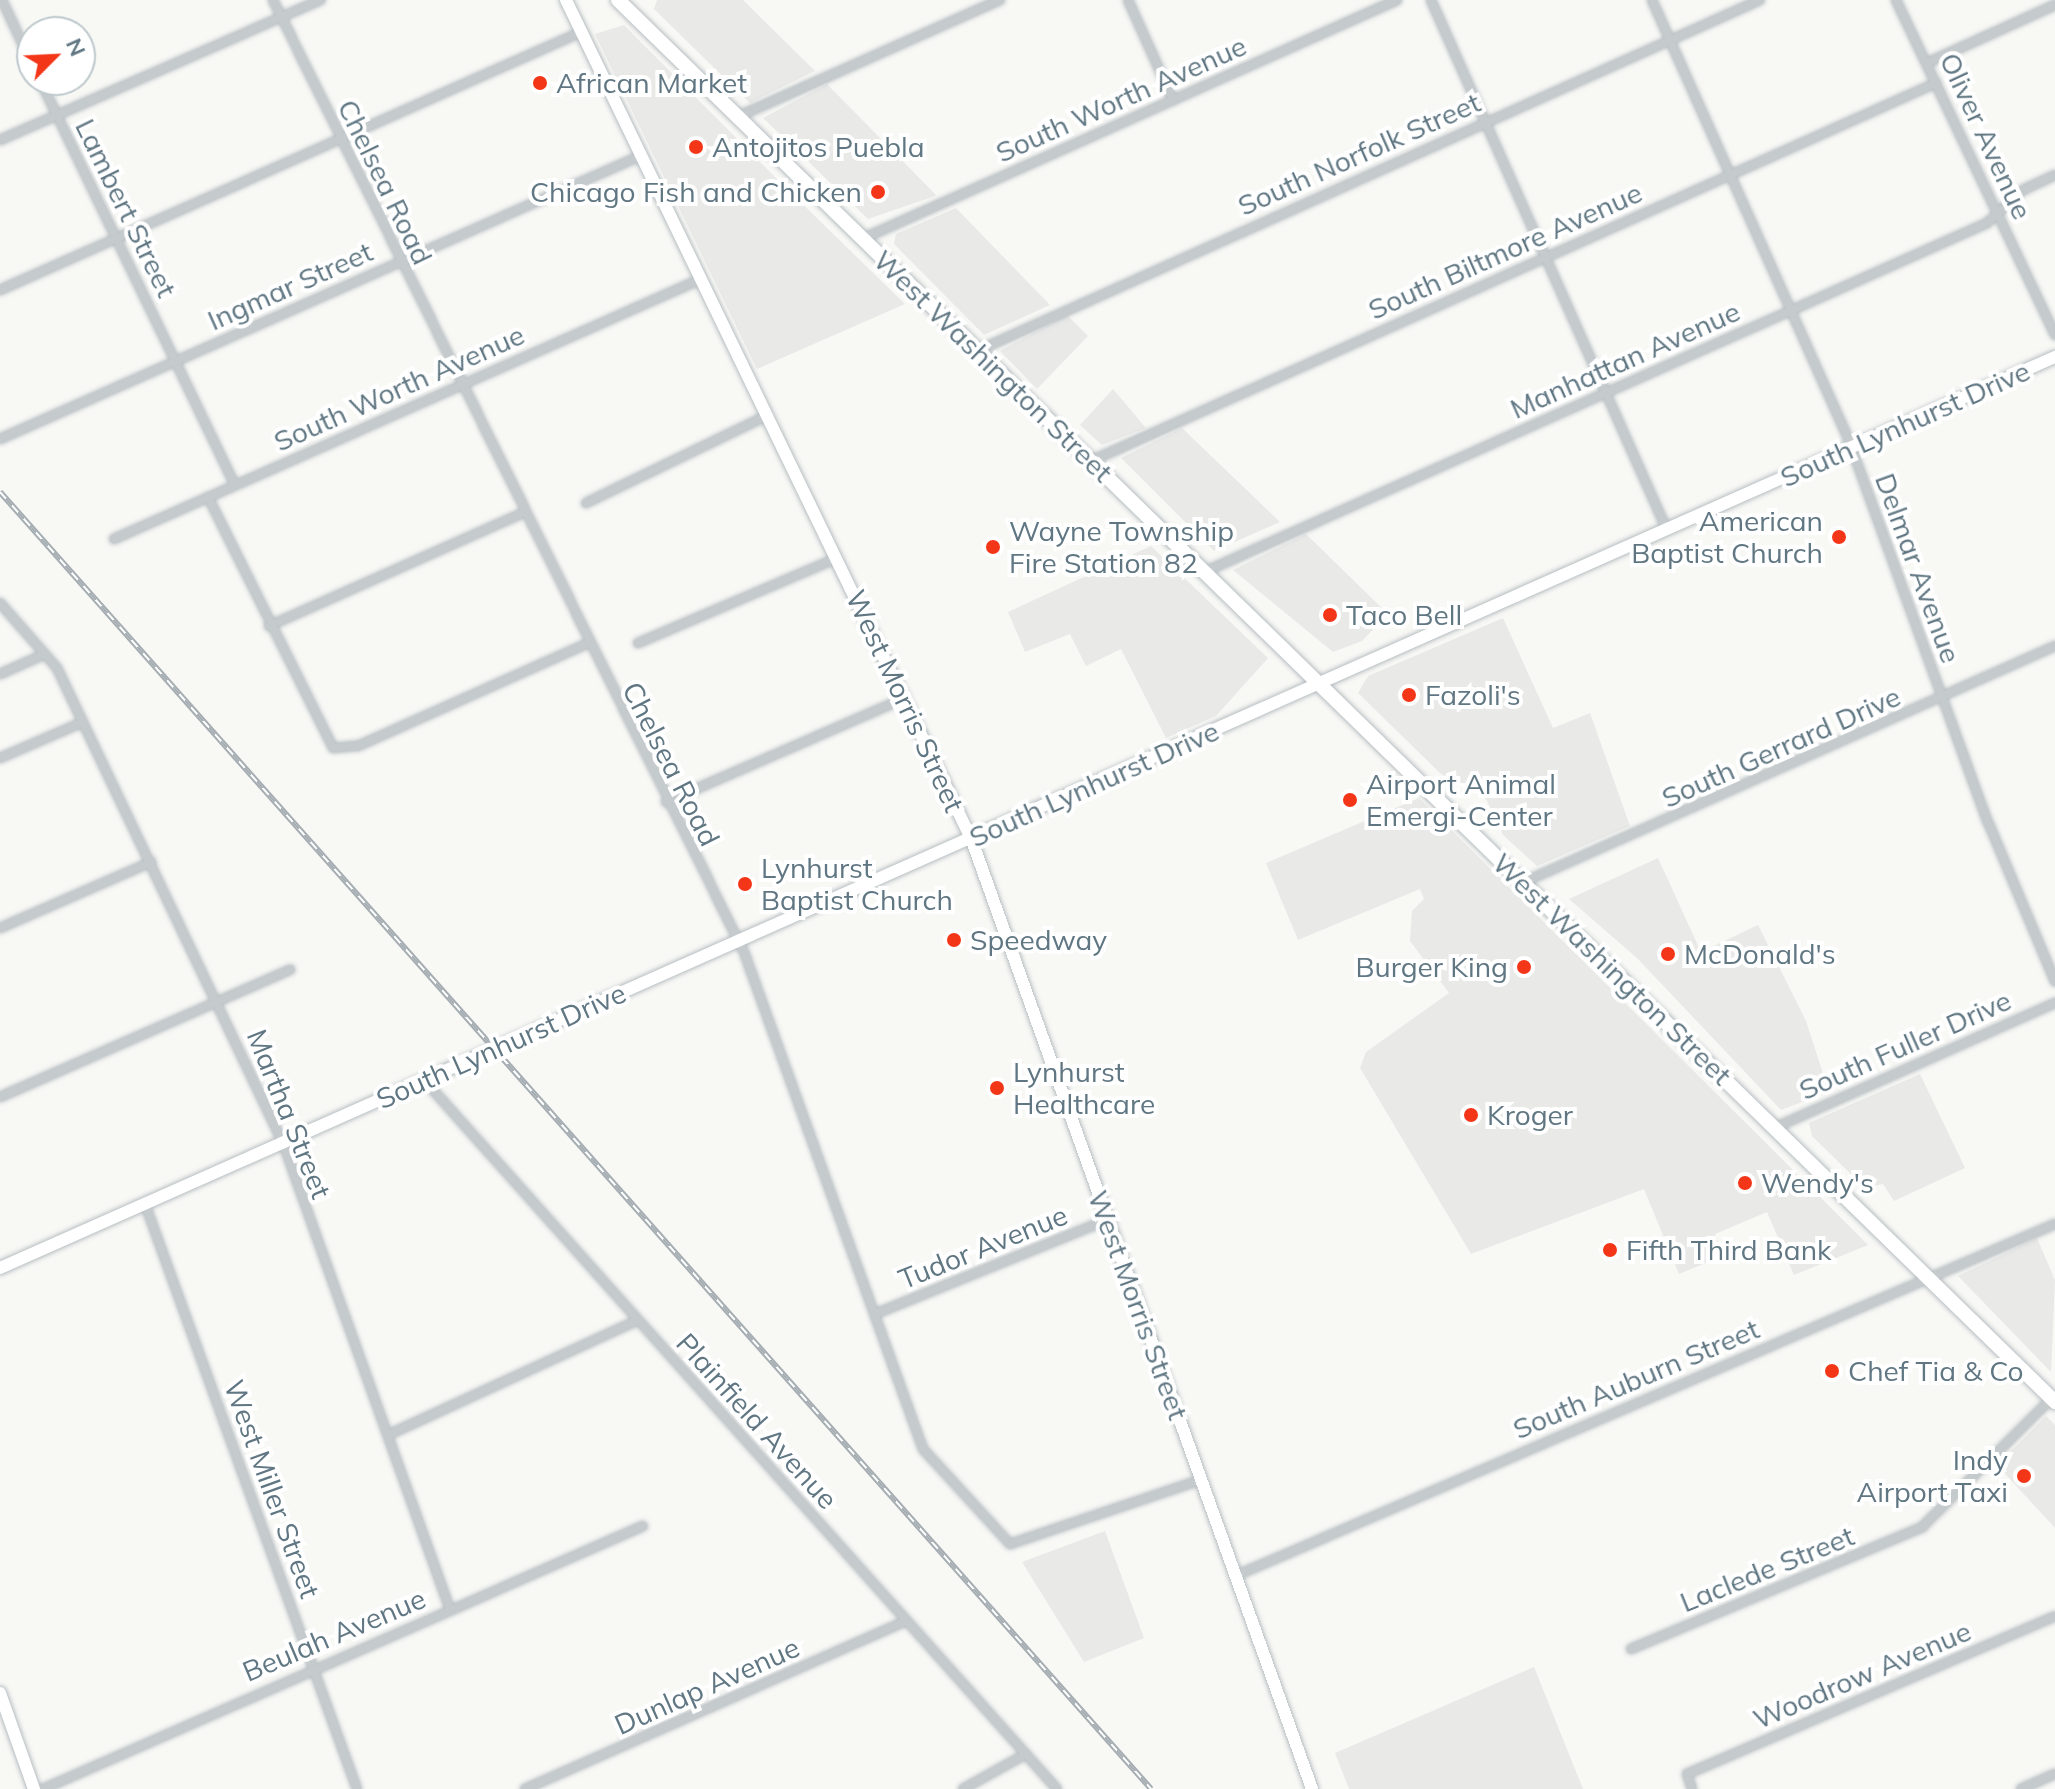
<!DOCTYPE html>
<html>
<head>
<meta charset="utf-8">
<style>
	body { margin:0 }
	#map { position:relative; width:2055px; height:1789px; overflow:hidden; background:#f8f8f5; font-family:Mulish,sans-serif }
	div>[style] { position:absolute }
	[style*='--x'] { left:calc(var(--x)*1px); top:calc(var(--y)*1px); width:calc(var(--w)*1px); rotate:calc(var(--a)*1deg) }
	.built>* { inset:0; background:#e9e9e8 }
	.roads { filter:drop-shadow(0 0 2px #b7bec2) drop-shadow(0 0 2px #b7bec2) }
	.street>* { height:8px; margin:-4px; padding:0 4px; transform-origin:4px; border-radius:4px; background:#c5cacd }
	.secondary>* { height:12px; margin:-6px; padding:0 6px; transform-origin:6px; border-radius:6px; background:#fff }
	.primary>* { height:14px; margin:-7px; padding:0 7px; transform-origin:7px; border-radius:7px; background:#fff }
	.rail>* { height:6px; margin-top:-3px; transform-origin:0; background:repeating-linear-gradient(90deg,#fff 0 9px,#a5adb2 0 18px); box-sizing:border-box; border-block:2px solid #a5adb2 }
	.dots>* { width:22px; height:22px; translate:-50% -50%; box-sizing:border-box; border:4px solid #fff; border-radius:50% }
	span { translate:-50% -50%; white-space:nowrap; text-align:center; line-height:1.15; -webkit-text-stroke:8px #fff; paint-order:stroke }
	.poi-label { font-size:28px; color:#607783 }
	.left { translate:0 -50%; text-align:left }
	.right { translate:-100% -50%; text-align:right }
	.street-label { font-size:28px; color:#607783 }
	.north { position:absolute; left:16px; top:16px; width:80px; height:80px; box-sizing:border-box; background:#fff; border:2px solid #bfc9cd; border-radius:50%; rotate:66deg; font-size:22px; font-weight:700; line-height:32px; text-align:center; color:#607783 }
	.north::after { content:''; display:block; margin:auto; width:28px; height:36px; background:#f43618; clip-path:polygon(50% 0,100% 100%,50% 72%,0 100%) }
</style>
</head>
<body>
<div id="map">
	<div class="built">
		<div style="clip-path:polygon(657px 0,743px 0,815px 71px,750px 103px,654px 9px)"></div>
		<div style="clip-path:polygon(624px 25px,779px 181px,905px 304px,757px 369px,595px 34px)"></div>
		<div style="clip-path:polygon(827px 84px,936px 195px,935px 196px,868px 219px,763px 118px)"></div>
		<div style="clip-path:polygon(956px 208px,1050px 305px,984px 335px,894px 244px,896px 234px)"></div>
		<div style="clip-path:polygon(1067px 315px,1088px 336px,1037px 389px,1000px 351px)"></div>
		<div style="clip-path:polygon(1113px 389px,1146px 428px,1102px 445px,1080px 425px)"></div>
		<div style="clip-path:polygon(1182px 428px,1280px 522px,1214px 551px,1121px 458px)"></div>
		<div style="clip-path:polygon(1306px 534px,1388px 614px,1362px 641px,1333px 652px,1233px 570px)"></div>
		<div style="clip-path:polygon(1151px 546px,1268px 658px,1216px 716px,1166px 738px,1121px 649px,1086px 666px,1070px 634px,1025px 652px,1008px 612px)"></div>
		<div style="clip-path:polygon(1503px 618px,1553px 728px,1590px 713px,1630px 826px,1537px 866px,1503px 835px,1479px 784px,1464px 788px,1440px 773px,1358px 693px,1368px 676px)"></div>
		<div style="clip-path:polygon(1419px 798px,1742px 1119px,1868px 1245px,1794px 1275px,1767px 1212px,1715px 1234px,1723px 1256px,1679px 1274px,1644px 1189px,1471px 1254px,1360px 1068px,1366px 1052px,1449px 993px,1410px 941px,1412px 911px,1424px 899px,1420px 889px,1298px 940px,1266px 863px)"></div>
		<div style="clip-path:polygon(1658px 858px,1701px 952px,1758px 925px,1806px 1021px,1829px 1092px,1781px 1110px,1637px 958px,1569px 899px)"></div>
		<div style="clip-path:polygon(1920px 1074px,1965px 1168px,1894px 1201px,1883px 1184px,1865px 1188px,1812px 1136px,1809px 1123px)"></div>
		<div style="clip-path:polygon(2037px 1238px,2055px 1280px,2051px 1372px,1958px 1276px)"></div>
		<div style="clip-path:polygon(2046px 1416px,2055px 1425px,2055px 1528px,1997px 1465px)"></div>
		<div style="clip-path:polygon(1105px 1531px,1144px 1638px,1084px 1662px,1022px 1562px)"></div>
		<div style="clip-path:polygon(1534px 1667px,1583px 1789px,1349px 1789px,1335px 1753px)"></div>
	</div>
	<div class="roads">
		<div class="street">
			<div style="--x:2;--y:0;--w:71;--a:64.9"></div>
			<div style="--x:273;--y:0;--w:1062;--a:63.68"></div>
			<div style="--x:744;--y:952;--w:528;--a:70.19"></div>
			<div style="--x:923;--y:1449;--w:129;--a:47.5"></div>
			<div style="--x:1010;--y:1544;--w:200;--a:-18.6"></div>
			<div style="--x:1128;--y:0;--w:110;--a:65.8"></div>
			<div style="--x:1431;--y:0;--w:580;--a:66"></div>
			<div style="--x:1652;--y:0;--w:483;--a:65.9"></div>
			<div style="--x:1849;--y:441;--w:406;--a:70"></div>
			<div style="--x:1988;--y:822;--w:173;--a:67.2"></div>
			<div style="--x:1896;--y:0;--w:371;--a:64.6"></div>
			<div style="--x:1927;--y:63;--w:141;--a:-24.4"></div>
			<div style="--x:40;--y:80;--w:449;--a:64.3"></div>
			<div style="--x:737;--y:117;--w:288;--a:-24"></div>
			<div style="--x:0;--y:140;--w:350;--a:-23.6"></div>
			<div style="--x:862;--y:239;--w:586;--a:-24.07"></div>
			<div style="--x:0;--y:290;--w:636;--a:-23.94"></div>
			<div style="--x:977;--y:351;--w:858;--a:-24.15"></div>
			<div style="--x:0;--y:439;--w:702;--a:-23.86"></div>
			<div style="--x:1091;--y:461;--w:926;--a:-24.1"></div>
			<div style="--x:208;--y:497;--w:280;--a:63.5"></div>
			<div style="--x:333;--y:748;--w:25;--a:-5"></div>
			<div style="--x:358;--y:746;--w:250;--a:-24.1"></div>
			<div style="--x:586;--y:503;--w:202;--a:-25.8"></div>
			<div style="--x:114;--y:539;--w:642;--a:-23.89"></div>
			<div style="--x:1204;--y:572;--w:857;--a:-24.02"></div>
			<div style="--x:1987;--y:223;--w:49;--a:-42.5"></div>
			<div style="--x:2023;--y:190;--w:35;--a:-25"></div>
			<div style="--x:0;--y:603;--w:86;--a:48.8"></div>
			<div style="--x:57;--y:668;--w:526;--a:64.56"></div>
			<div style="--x:283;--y:1143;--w:495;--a:70.3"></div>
			<div style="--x:269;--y:626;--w:276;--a:-24"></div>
			<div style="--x:638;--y:643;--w:216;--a:-23.1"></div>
			<div style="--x:0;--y:674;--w:49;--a:-24"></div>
			<div style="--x:0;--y:758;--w:90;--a:-23.4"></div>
			<div style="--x:666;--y:802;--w:261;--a:-23.5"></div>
			<div style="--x:1524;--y:882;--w:581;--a:-23.96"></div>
			<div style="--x:0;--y:928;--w:165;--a:-23.6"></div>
			<div style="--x:425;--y:1081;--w:949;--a:48.25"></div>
			<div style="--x:0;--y:1097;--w:317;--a:-23.7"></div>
			<div style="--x:1774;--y:1128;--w:308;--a:-24"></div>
			<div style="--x:145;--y:1204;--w:622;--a:70.08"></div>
			<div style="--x:875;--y:1314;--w:250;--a:-22.1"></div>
			<div style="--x:388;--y:1435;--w:275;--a:-24.7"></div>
			<div style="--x:1235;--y:1576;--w:892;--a:-23.23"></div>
			<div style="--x:1631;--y:1649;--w:316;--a:-22.7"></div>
			<div style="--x:1922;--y:1527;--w:183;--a:-44.8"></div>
			<div style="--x:43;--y:1789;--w:655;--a:-23.67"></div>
			<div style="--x:525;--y:1789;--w:416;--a:-23.8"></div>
			<div style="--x:963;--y:1789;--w:72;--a:-29.1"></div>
			<div style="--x:1692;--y:1789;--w:16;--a:-108"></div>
			<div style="--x:1687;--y:1774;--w:400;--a:-23.2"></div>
			<div style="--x:2021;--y:1789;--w:37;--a:-24"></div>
		</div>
		<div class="secondary">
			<div style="--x:566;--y:0;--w:931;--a:64.21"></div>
			<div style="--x:971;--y:838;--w:1010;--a:70.27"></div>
			<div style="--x:0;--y:1268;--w:2248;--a:-23.91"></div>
			<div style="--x:0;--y:1693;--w:102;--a:70.5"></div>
		</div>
		<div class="primary">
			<div style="--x:618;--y:0;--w:2008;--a:44.29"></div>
		</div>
	</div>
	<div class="rail">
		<div style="--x:0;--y:492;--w:1734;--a:48.41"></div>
	</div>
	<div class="dots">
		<div style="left:540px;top:83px;background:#f43618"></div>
		<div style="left:696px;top:147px;background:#f43618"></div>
		<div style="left:878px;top:192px;background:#f43618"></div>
		<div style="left:1839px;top:537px;background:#f43618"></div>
		<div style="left:993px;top:547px;background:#f43618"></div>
		<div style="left:1330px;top:615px;background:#f43618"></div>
		<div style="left:1409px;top:695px;background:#f43618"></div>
		<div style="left:1350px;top:800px;background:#f43618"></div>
		<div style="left:745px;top:884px;background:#f43618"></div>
		<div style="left:954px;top:940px;background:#f43618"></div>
		<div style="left:1668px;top:954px;background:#f43618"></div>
		<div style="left:1524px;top:967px;background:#f43618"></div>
		<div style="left:997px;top:1088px;background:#f43618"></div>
		<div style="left:1471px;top:1115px;background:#f43618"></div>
		<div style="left:1745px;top:1183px;background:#f43618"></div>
		<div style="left:1610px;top:1250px;background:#f43618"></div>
		<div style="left:1832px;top:1371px;background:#f43618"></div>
		<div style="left:2024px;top:1476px;background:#f43618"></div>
	</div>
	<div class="poi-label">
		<span class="left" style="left:556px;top:83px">African Market</span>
		<span class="left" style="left:712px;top:147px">Antojitos Puebla</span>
		<span class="right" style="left:862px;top:192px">Chicago Fish and Chicken</span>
		<span class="right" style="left:1823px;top:537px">American<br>Baptist Church</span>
		<span class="left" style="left:1009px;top:547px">Wayne Township<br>Fire Station 82</span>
		<span class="left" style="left:1346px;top:615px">Taco Bell</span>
		<span class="left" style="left:1425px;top:695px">Fazoli's</span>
		<span class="left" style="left:1366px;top:800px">Airport Animal<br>Emergi-Center</span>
		<span class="left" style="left:761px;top:884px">Lynhurst<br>Baptist Church</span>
		<span class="left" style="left:970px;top:940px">Speedway</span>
		<span class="left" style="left:1684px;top:954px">McDonald's</span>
		<span class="right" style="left:1508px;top:967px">Burger King</span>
		<span class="left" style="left:1013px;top:1088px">Lynhurst<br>Healthcare</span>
		<span class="left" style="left:1487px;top:1115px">Kroger</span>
		<span class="left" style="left:1761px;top:1183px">Wendy's</span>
		<span class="left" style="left:1626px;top:1250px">Fifth Third Bank</span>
		<span class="left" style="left:1848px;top:1371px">Chef Tia &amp; Co</span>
		<span class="right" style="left:2008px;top:1476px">Indy<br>Airport Taxi</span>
	</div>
	<div class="street-label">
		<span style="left:1121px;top:99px;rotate:-24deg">South Worth Avenue</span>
		<span style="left:1986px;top:136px;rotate:65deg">Oliver Avenue</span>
		<span style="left:1359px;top:154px;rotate:-24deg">South Norfolk Street</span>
		<span style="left:385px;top:182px;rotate:64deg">Chelsea Road</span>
		<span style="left:126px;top:208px;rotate:64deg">Lambert Street</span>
		<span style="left:1505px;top:251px;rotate:-24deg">South Biltmore Avenue</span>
		<span style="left:290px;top:286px;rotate:-24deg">Ingmar Street</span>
		<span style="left:1625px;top:360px;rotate:-24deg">Manhattan Avenue</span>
		<span style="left:993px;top:366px;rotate:44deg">West Washington Street</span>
		<span style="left:399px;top:388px;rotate:-24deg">South Worth Avenue</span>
		<span style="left:1905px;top:424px;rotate:-24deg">South Lynhurst Drive</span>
		<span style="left:1918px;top:568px;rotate:70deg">Delmar Avenue</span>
		<span style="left:905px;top:701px;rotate:65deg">West Morris Street</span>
		<span style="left:1781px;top:747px;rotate:-24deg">South Gerrard Drive</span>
		<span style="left:671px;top:764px;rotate:63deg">Chelsea Road</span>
		<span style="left:1094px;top:784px;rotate:-24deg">South Lynhurst Drive</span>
		<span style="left:1612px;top:969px;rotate:44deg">West Washington Street</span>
		<span style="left:1905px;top:1045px;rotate:-24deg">South Fuller Drive</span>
		<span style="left:501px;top:1046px;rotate:-24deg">South Lynhurst Drive</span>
		<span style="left:289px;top:1114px;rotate:68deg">Martha Street</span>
		<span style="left:983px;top:1247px;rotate:-22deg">Tudor Avenue</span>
		<span style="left:1138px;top:1305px;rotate:70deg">West Morris Street</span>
		<span style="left:1636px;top:1379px;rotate:-23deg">South Auburn Street</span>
		<span style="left:757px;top:1421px;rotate:48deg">Plainfield Avenue</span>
		<span style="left:272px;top:1489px;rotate:70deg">West Miller Street</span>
		<span style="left:1767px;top:1569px;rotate:-22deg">Laclede Street</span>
		<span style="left:334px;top:1635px;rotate:-23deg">Beulah Avenue</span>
		<span style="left:1862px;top:1675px;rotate:-23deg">Woodrow Avenue</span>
		<span style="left:707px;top:1686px;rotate:-24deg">Dunlap Avenue</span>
	</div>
	<div class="north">N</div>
</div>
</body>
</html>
